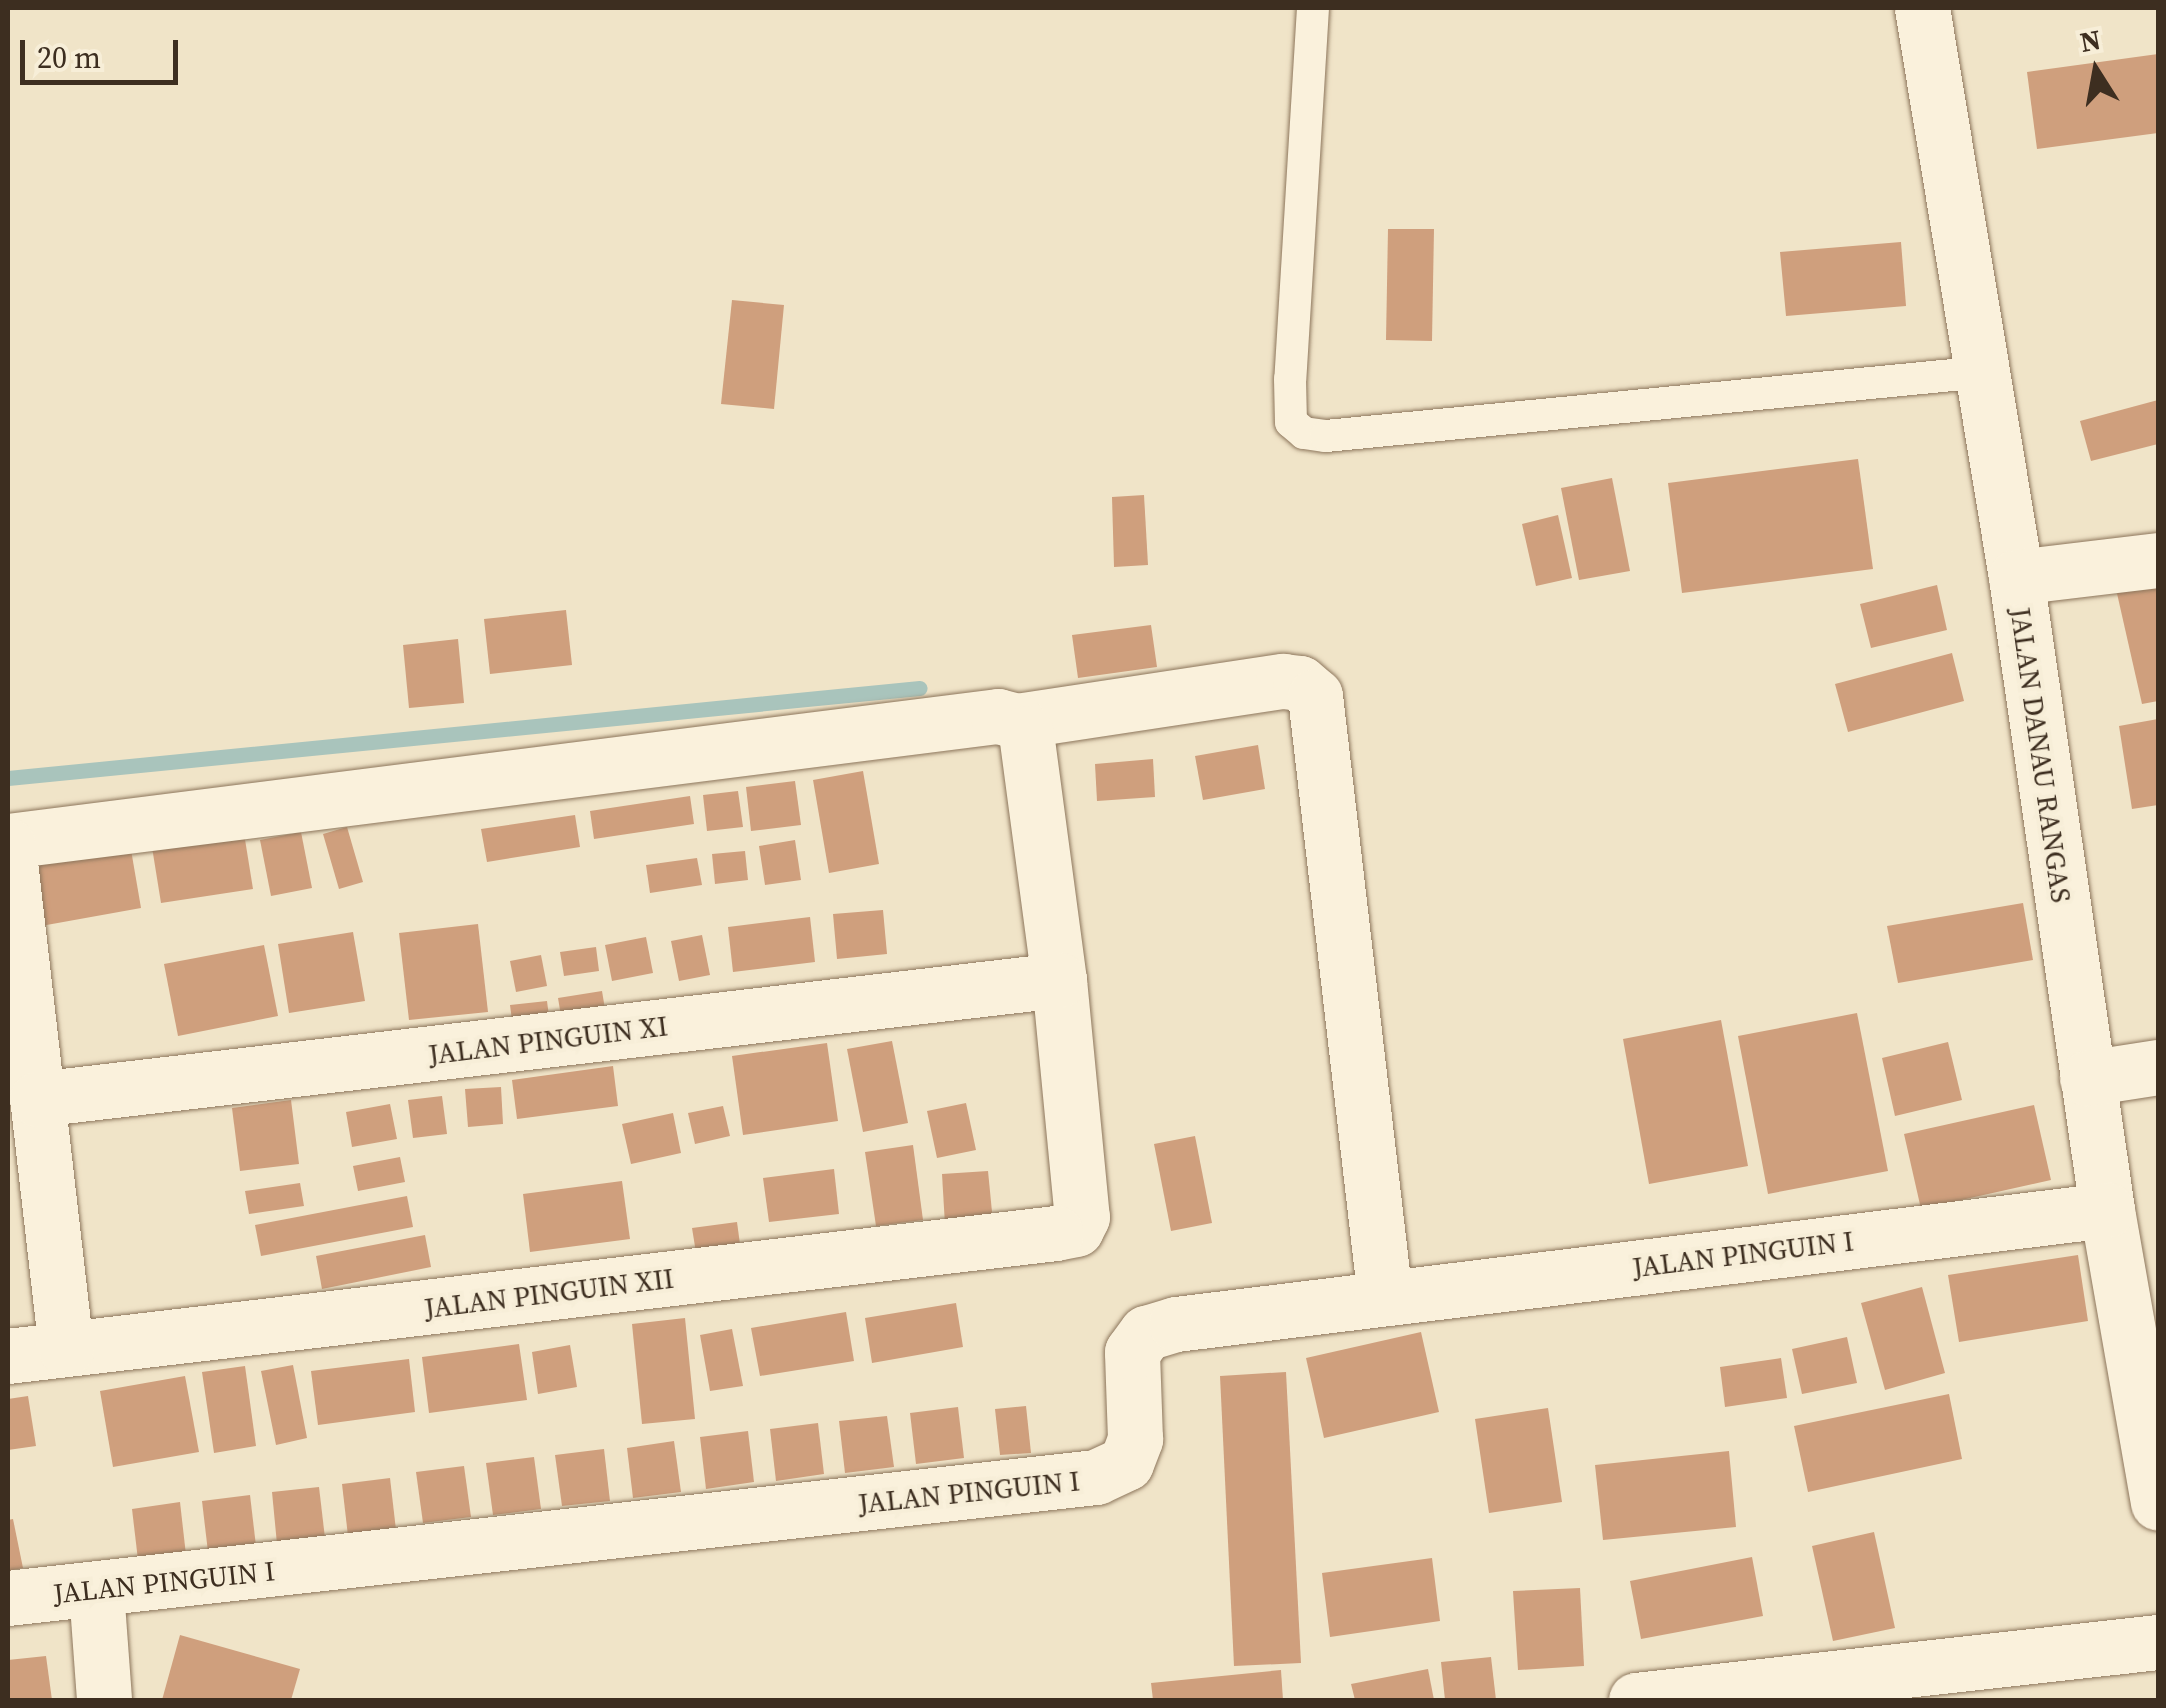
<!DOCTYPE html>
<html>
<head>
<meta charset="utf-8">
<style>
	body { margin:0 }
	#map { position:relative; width:2166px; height:1708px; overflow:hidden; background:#f0e4c8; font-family:"Source Serif 4",serif }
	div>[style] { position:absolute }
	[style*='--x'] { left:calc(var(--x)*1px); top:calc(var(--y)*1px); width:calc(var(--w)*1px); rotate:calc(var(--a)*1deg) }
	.stream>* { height:15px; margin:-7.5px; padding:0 7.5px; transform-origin:7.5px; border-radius:7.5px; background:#a9c4bc }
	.building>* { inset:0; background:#cf9f7d }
	.roads { filter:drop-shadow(0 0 2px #8d765c) drop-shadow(0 0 2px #8d765c) }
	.lane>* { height:32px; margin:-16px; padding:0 16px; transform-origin:16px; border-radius:16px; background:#faf1dc }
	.street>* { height:55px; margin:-27.5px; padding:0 27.5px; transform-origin:27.5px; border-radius:27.5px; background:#faf1dc }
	span { translate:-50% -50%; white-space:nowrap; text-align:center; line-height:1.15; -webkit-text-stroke:8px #f7eed8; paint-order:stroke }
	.street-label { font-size:28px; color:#3d2e20 }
	.frame { position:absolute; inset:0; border:10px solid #3d2e20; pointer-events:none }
	.north { position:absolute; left:2046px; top:20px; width:100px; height:100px; -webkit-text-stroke:8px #f7eed8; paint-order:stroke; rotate:349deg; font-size:28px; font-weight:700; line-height:40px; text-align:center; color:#3d2e20 }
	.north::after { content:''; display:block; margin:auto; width:35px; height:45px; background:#3d2e20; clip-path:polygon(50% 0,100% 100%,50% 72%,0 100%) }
	.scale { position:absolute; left:20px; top:40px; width:158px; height:45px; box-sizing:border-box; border:5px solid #3d2e20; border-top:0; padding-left:12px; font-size:30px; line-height:35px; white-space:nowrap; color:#3d2e20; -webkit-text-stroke:8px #f7eed8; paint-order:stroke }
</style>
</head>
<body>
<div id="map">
	<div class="stream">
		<div style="--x:8;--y:778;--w:916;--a:-5.64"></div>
	</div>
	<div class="building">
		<div style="clip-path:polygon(2158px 54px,2158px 133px,2037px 149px,2027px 72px)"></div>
		<div style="clip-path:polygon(1388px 229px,1434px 229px,1432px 341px,1386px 340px)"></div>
		<div style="clip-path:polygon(1901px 242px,1906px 306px,1786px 316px,1780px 252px)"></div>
		<div style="clip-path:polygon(732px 300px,784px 305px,774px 409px,721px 404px)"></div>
		<div style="clip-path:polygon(2158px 400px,2158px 444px,2091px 461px,2080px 421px)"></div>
		<div style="clip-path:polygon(1858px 459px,1873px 569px,1682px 593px,1668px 483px)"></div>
		<div style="clip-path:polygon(1612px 478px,1630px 571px,1579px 580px,1561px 488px)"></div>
		<div style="clip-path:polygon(1144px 495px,1148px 565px,1114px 567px,1112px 497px)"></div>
		<div style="clip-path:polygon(1558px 515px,1572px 578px,1536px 586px,1522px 524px)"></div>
		<div style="clip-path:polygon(2158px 580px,2158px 701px,2142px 704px,2116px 589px)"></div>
		<div style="clip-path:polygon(1937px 585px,1947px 630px,1871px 648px,1860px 604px)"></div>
		<div style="clip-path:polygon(566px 610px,572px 665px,490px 674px,484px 619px)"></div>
		<div style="clip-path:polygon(1151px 625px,1157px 667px,1078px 678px,1072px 635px)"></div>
		<div style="clip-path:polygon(458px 639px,464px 703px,409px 708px,403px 645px)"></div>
		<div style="clip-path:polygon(1952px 653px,1964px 701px,1848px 732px,1835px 684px)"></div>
		<div style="clip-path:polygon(2158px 719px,2158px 805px,2132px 809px,2119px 726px)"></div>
		<div style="clip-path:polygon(1258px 745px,1265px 789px,1203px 800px,1195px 756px)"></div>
		<div style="clip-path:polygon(1153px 759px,1155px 797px,1097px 801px,1095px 764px)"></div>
		<div style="clip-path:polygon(863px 771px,879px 864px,829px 873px,813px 780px)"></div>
		<div style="clip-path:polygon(795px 781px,801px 825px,751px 831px,746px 787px)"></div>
		<div style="clip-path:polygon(738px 791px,743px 827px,707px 831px,703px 795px)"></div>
		<div style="clip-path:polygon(690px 796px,694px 824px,594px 839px,590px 811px)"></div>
		<div style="clip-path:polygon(575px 815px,580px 847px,487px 862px,481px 829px)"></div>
		<div style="clip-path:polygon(243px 827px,253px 889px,161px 903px,151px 841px)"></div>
		<div style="clip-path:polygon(347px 827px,363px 882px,339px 889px,323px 834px)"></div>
		<div style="clip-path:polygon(301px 832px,312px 888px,271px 896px,260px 840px)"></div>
		<div style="clip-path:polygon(795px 840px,801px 880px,765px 885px,759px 846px)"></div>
		<div style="clip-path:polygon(130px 844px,141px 908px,41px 926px,30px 861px)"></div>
		<div style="clip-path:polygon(745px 851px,748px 880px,715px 884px,712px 854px)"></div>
		<div style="clip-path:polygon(697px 858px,702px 885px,650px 893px,646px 865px)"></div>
		<div style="clip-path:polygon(2023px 903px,2033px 960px,1898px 983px,1887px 926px)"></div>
		<div style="clip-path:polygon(883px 910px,887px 954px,837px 959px,833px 914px)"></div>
		<div style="clip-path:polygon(810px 917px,815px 962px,733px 972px,728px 927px)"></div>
		<div style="clip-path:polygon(478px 924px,488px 1012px,409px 1020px,399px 933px)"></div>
		<div style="clip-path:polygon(353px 932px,365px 1001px,289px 1013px,278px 944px)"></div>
		<div style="clip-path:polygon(702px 935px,710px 975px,679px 981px,671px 941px)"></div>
		<div style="clip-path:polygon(646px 937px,653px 973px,612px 981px,605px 945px)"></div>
		<div style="clip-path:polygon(264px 945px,278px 1016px,178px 1036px,164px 964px)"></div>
		<div style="clip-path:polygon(596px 947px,599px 971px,564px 976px,560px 952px)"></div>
		<div style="clip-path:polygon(541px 955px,547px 986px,516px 992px,510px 961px)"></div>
		<div style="clip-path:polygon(602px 991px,606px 1015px,562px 1022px,558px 998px)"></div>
		<div style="clip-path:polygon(547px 1001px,550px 1024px,513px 1028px,510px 1005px)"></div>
		<div style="clip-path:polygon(1857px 1013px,1888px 1171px,1768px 1194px,1738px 1036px)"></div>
		<div style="clip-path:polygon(1721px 1020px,1748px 1166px,1649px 1184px,1623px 1039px)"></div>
		<div style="clip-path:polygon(892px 1041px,908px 1123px,863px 1132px,847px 1049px)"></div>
		<div style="clip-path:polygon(1948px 1042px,1962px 1100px,1895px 1116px,1882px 1058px)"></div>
		<div style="clip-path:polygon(827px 1043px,838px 1121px,743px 1135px,732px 1056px)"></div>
		<div style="clip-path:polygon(613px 1066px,618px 1106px,517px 1119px,512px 1080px)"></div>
		<div style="clip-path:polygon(501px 1087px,503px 1124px,468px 1127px,465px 1089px)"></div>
		<div style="clip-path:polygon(442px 1096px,447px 1134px,413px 1138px,408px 1100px)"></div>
		<div style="clip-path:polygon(291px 1100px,299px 1164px,240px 1171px,232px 1108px)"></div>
		<div style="clip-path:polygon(966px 1103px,976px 1150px,937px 1158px,927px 1111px)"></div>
		<div style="clip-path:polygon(390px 1104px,397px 1139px,352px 1147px,346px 1112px)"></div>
		<div style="clip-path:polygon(2034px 1105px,2051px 1180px,1921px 1209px,1904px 1134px)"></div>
		<div style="clip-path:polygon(723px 1106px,730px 1136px,695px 1144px,688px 1113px)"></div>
		<div style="clip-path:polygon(673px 1113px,681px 1153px,631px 1164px,622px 1124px)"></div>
		<div style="clip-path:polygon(1195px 1136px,1212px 1223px,1171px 1231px,1154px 1144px)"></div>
		<div style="clip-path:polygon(913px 1145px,923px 1220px,876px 1226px,865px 1152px)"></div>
		<div style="clip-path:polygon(400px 1157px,405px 1182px,358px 1191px,353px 1166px)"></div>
		<div style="clip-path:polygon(834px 1169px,839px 1214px,769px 1222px,763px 1178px)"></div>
		<div style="clip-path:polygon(988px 1171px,993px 1222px,945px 1225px,942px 1174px)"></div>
		<div style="clip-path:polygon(622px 1181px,630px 1239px,530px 1252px,523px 1194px)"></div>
		<div style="clip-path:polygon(300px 1183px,304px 1206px,249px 1214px,245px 1191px)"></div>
		<div style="clip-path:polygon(407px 1196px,413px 1227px,261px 1256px,255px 1225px)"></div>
		<div style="clip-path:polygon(737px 1222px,742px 1259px,698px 1265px,692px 1228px)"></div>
		<div style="clip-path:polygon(425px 1235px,431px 1267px,322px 1289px,316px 1256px)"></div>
		<div style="clip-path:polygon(2078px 1255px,2088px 1321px,1959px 1342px,1948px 1275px)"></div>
		<div style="clip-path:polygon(1922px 1287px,1945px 1373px,1885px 1390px,1861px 1303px)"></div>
		<div style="clip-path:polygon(956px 1303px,963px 1347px,872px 1363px,865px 1318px)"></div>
		<div style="clip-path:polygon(846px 1312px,854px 1361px,760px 1376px,751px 1328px)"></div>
		<div style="clip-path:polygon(685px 1318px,695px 1419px,642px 1424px,632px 1324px)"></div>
		<div style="clip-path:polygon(732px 1329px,743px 1386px,710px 1391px,700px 1335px)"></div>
		<div style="clip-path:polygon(1421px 1332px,1439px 1412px,1324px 1438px,1306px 1358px)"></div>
		<div style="clip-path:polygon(1847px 1337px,1857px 1383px,1802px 1394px,1792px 1349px)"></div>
		<div style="clip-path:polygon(519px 1344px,527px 1400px,429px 1413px,422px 1357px)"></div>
		<div style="clip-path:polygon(570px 1345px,577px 1387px,538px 1394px,532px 1352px)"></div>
		<div style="clip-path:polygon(1781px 1358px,1787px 1398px,1725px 1407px,1720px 1367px)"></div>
		<div style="clip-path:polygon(409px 1359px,415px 1412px,318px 1425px,311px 1371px)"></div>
		<div style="clip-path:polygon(293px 1365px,307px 1438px,276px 1445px,261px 1371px)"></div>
		<div style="clip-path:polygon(245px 1366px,256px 1446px,214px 1453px,202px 1372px)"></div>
		<div style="clip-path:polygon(1286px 1372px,1301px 1663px,1234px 1666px,1220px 1376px)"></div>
		<div style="clip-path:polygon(185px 1376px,199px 1452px,113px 1467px,100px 1391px)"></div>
		<div style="clip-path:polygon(1949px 1394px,1962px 1459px,1808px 1492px,1794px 1426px)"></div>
		<div style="clip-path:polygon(28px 1396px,36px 1446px,8px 1450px,8px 1399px)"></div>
		<div style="clip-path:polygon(1026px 1406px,1031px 1453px,1000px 1455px,995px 1409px)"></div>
		<div style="clip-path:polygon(958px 1407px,964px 1458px,916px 1464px,910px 1413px)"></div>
		<div style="clip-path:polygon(1548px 1408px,1562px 1502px,1489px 1513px,1475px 1419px)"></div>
		<div style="clip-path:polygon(887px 1416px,894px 1467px,845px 1473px,839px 1421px)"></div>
		<div style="clip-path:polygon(818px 1423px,824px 1474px,776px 1481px,770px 1429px)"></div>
		<div style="clip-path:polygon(748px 1431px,754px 1482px,706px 1489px,700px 1437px)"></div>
		<div style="clip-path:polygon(674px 1441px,681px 1492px,633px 1498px,627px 1448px)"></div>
		<div style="clip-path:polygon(604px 1449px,610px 1501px,562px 1506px,555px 1455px)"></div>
		<div style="clip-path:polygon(1729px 1451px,1736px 1527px,1603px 1540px,1595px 1465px)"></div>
		<div style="clip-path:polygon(534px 1457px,541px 1509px,493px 1515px,486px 1463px)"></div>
		<div style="clip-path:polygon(464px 1466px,471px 1517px,423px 1523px,416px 1472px)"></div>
		<div style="clip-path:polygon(390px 1478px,396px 1530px,348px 1536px,342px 1484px)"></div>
		<div style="clip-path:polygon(319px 1487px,325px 1538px,277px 1544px,272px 1492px)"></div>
		<div style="clip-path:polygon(250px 1495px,256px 1546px,208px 1552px,202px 1501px)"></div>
		<div style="clip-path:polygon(180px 1502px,186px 1555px,138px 1560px,132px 1509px)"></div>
		<div style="clip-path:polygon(13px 1519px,23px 1568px,8px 1571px,8px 1520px)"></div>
		<div style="clip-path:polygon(1874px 1532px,1895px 1628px,1833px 1641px,1812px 1546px)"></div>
		<div style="clip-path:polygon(1752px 1557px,1763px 1616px,1641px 1639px,1630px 1581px)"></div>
		<div style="clip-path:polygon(1432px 1558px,1440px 1621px,1330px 1637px,1322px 1573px)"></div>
		<div style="clip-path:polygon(1580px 1588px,1584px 1666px,1518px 1670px,1513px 1591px)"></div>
		<div style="clip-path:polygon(180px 1635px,300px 1669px,291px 1700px,162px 1700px)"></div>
		<div style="clip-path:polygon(46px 1656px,52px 1700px,8px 1700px,8px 1660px)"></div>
		<div style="clip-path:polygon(1491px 1657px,1496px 1700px,1445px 1700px,1441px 1662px)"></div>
		<div style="clip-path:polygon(1428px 1669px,1434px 1700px,1355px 1700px,1351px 1684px)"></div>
		<div style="clip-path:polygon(1281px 1670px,1283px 1700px,1153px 1700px,1151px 1683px)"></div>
	</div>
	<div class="roads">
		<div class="lane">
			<div style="--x:1313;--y:8;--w:372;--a:93.5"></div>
			<div style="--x:1290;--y:379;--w:43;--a:88.7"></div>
			<div style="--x:1291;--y:422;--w:17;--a:40"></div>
			<div style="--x:1304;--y:433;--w:22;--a:8"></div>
			<div style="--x:1326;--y:436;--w:660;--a:-5.56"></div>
		</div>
		<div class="street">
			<div style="--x:1922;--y:8;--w:577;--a:80.62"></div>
			<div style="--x:2016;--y:577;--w:640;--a:81.82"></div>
			<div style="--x:2107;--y:1210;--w:297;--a:80.1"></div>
			<div style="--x:2016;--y:577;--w:143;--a:-6.8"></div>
			<div style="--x:1017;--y:721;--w:269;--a:-8.6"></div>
			<div style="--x:1283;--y:681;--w:17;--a:7"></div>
			<div style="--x:1300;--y:683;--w:20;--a:41"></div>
			<div style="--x:1315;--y:696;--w:606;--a:83.37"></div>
			<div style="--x:8;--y:841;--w:998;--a:-7.2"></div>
			<div style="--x:998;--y:716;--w:20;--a:15"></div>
			<div style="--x:1017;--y:721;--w:15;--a:53"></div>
			<div style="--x:1026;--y:733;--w:249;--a:82.4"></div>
			<div style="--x:1059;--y:980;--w:238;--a:84.5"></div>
			<div style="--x:1082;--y:1217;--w:13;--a:117"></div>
			<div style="--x:1076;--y:1229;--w:20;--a:169"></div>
			<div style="--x:1056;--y:1233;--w:1055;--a:173.31"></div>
			<div style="--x:8;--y:845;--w:507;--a:83.44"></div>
			<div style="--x:2087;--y:1078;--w:72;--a:-8.8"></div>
			<div style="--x:37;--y:1099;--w:1029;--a:-6.64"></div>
			<div style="--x:96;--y:1590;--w:110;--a:85.8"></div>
			<div style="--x:8;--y:1598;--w:1095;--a:-6.35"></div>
			<div style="--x:1096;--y:1477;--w:33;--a:-25"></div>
			<div style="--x:1126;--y:1463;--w:26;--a:-69"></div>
			<div style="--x:1135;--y:1439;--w:87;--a:-92"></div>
			<div style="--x:1132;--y:1352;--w:24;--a:-54"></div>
			<div style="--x:1146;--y:1333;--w:31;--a:-17"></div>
			<div style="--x:1176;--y:1324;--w:938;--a:-6.98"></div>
			<div style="--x:1636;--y:1700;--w:525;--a:-6.34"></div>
		</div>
	</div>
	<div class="street-label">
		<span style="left:2041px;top:755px;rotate:82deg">JALAN DANAU RANGAS</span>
		<span style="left:548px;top:1040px;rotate:-7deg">JALAN PINGUIN XI</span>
		<span style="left:1743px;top:1254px;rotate:-7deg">JALAN PINGUIN I</span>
		<span style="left:549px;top:1293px;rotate:-7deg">JALAN PINGUIN XII</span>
		<span style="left:969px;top:1492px;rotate:-6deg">JALAN PINGUIN I</span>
		<span style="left:164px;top:1582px;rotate:-6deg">JALAN PINGUIN I</span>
	</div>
	<div class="frame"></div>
	<div class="north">N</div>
	<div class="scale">20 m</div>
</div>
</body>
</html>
